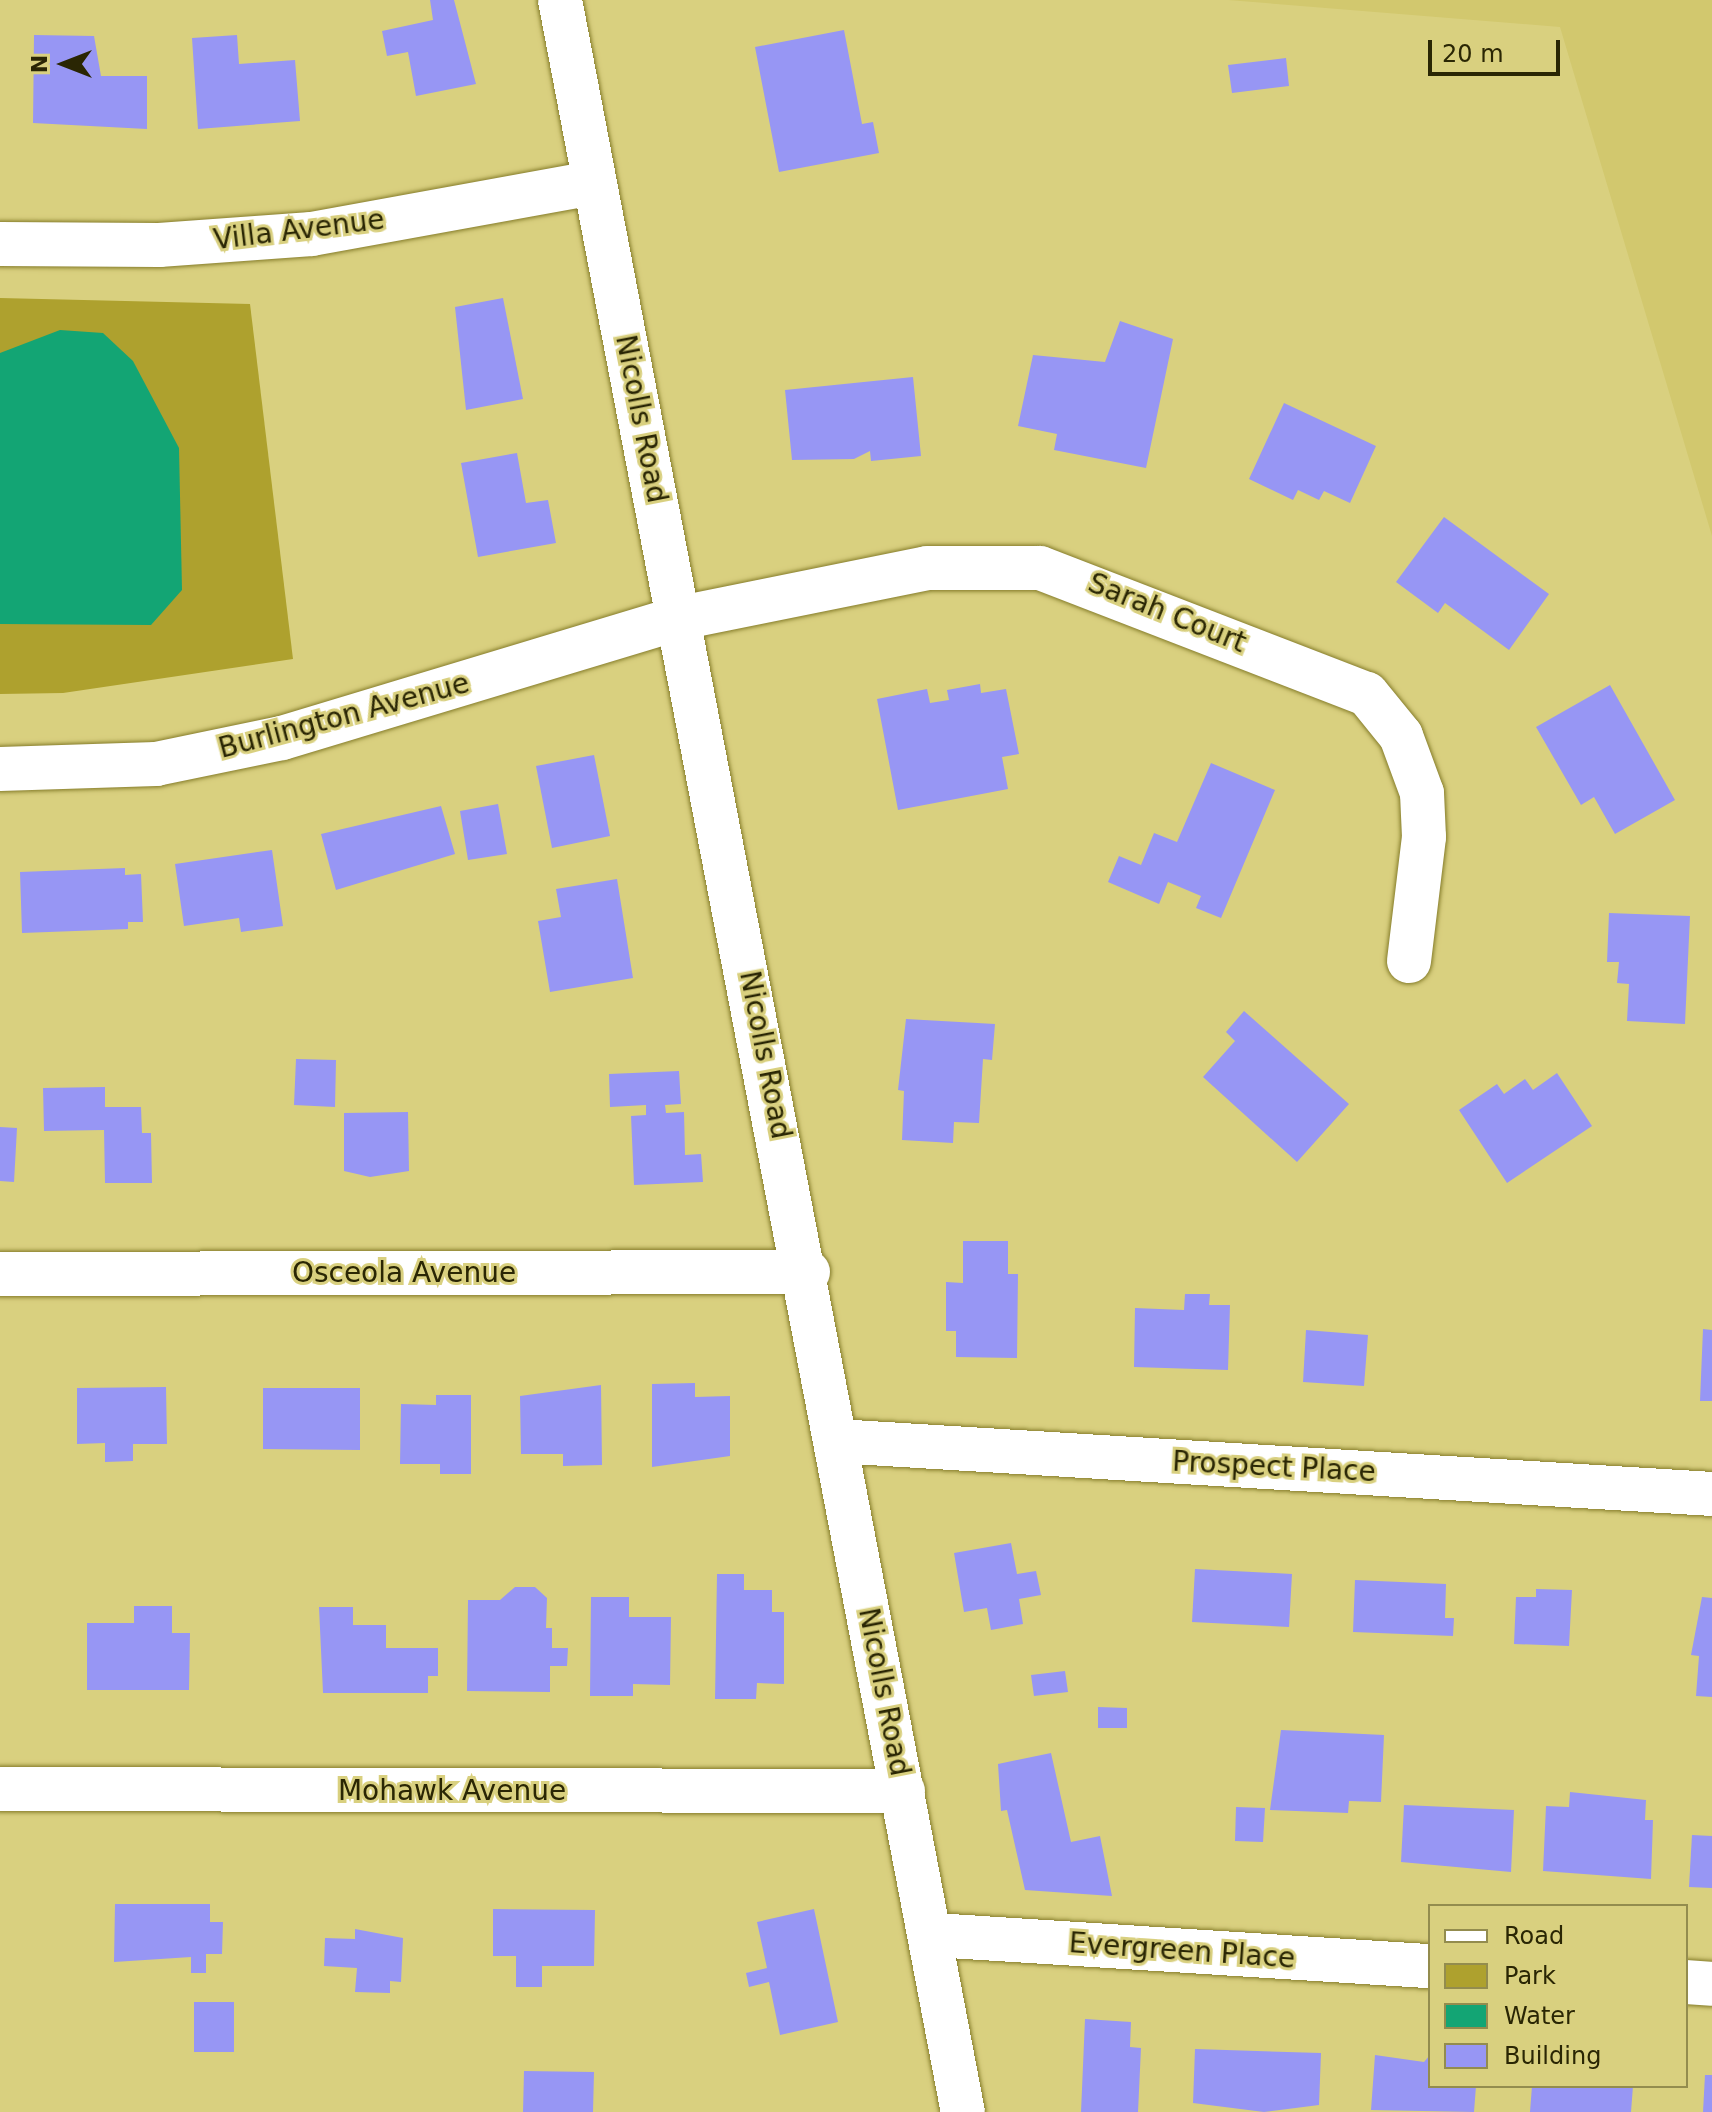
<!DOCTYPE html>
<html>
<head>
<meta charset="utf-8">
<style>
	body { margin:0 }
	#map { position:relative; width:1712px; height:2112px; overflow:hidden; background:#d9d07f; font-family:"DejaVu Sans",sans-serif }
	div>[style] { position:absolute }
	[style*='--x'] { left:calc(var(--x)*1px); top:calc(var(--y)*1px); width:calc(var(--w)*1px); rotate:calc(var(--a)*1deg) }
	.built>* { inset:0; background:#d2c86e }
	.green>* { inset:0; background:#aea12e }
	.water>* { inset:0; background:#13a574 }
	.building>* { inset:0; background:#9796f4 }
	.roads { filter:drop-shadow(0 0 2px #867d2b) drop-shadow(0 0 2px #867d2b) }
	.minor>* { height:44px; margin:-22px; padding:0 22px; transform-origin:22px; border-radius:22px; background:#fff }
	span { translate:-50% -50%; white-space:nowrap; text-align:center; line-height:1.15; -webkit-text-stroke:6px #d9d07f; paint-order:stroke }
	.street-label { font-size:28px; color:#2a2604 }
	.legend { position:absolute; left:1428px; top:1904px; width:260px; height:184px; box-sizing:border-box; background:#d9d07f; border:2px solid #938c4e; margin:0; padding:10px 14px; list-style:none; font-size:24px; color:#2a2604 }
	.legend li { display:flex; align-items:center; gap:16px; height:40px }
	.legend b { width:40px; border:2px solid #938c4e }
	.north { position:absolute; left:24px; top:24px; width:80px; height:80px; -webkit-text-stroke:6px #d9d07f; paint-order:stroke; rotate:270deg; font-size:22px; font-weight:700; line-height:32px; text-align:center; color:#2a2604 }
	.north::after { content:''; display:block; margin:auto; width:28px; height:36px; background:#2a2604; clip-path:polygon(50% 0,100% 100%,50% 72%,0 100%) }
	.scale { position:absolute; left:1428px; top:40px; width:132px; height:36px; box-sizing:border-box; border:4px solid #2a2604; border-top:0; padding-left:10px; font-size:24px; line-height:28px; white-space:nowrap; color:#2a2604; -webkit-text-stroke:6px #d9d07f; paint-order:stroke }
</style>
</head>
<body>
<div id="map">
	<div class="built">
		<div style="clip-path:polygon(1228px 0,1712px 0,1712px 536px,1560px 27px)"></div>
	</div>
	<div class="green">
		<div style="clip-path:polygon(0 298px,250px 304px,293px 659px,63px 693px,0 694px)"></div>
	</div>
	<div class="water">
		<div style="clip-path:polygon(60px 330px,103px 333px,133px 361px,179px 448px,182px 590px,151px 625px,0 624px,0 353px)"></div>
	</div>
	<div class="building">
		<div style="clip-path:polygon(430px 0,454px 0,476px 84px,416px 96px,408px 52px,387px 56px,382px 31px,433px 20px)"></div>
		<div style="clip-path:polygon(844px 30px,862px 124px,873px 122px,879px 153px,779px 172px,755px 47px)"></div>
		<div style="clip-path:polygon(34px 35px,94px 36px,101px 76px,147px 76px,147px 129px,33px 123px)"></div>
		<div style="clip-path:polygon(237px 35px,239px 64px,295px 60px,300px 121px,198px 129px,192px 38px)"></div>
		<div style="clip-path:polygon(1286px 58px,1289px 86px,1232px 93px,1228px 65px)"></div>
		<div style="clip-path:polygon(503px 298px,523px 399px,466px 410px,455px 307px)"></div>
		<div style="clip-path:polygon(1120px 321px,1173px 339px,1146px 468px,1054px 450px,1057px 434px,1018px 426px,1033px 355px,1105px 362px)"></div>
		<div style="clip-path:polygon(913px 377px,921px 456px,871px 461px,870px 451px,854px 459px,792px 460px,785px 390px)"></div>
		<div style="clip-path:polygon(1284px 403px,1376px 446px,1350px 503px,1324px 491px,1319px 500px,1298px 490px,1293px 500px,1249px 479px)"></div>
		<div style="clip-path:polygon(517px 453px,526px 503px,548px 500px,556px 543px,478px 557px,461px 463px)"></div>
		<div style="clip-path:polygon(1444px 517px,1549px 594px,1509px 650px,1445px 603px,1438px 613px,1396px 582px)"></div>
		<div style="clip-path:polygon(980px 684px,981px 693px,1006px 689px,1019px 754px,1002px 757px,1008px 789px,898px 810px,877px 699px,927px 689px,930px 703px,949px 700px,947px 690px)"></div>
		<div style="clip-path:polygon(1610px 685px,1675px 800px,1615px 834px,1594px 797px,1581px 805px,1536px 727px)"></div>
		<div style="clip-path:polygon(594px 755px,610px 836px,552px 848px,536px 766px)"></div>
		<div style="clip-path:polygon(1211px 763px,1275px 790px,1221px 918px,1196px 908px,1201px 896px,1168px 882px,1159px 904px,1108px 882px,1119px 856px,1141px 865px,1154px 833px,1177px 842px)"></div>
		<div style="clip-path:polygon(498px 804px,507px 854px,468px 860px,460px 811px)"></div>
		<div style="clip-path:polygon(441px 806px,455px 854px,336px 890px,321px 834px)"></div>
		<div style="clip-path:polygon(272px 850px,283px 926px,241px 932px,239px 918px,184px 926px,175px 864px)"></div>
		<div style="clip-path:polygon(125px 868px,125px 875px,141px 874px,143px 922px,128px 922px,128px 929px,22px 933px,20px 872px)"></div>
		<div style="clip-path:polygon(617px 879px,633px 978px,550px 992px,538px 921px,561px 917px,556px 889px)"></div>
		<div style="clip-path:polygon(1609px 913px,1690px 916px,1685px 1024px,1627px 1021px,1629px 984px,1617px 983px,1619px 962px,1607px 962px)"></div>
		<div style="clip-path:polygon(1244px 1011px,1349px 1104px,1297px 1162px,1203px 1077px,1235px 1041px,1226px 1032px)"></div>
		<div style="clip-path:polygon(906px 1019px,995px 1024px,992px 1060px,983px 1059px,979px 1123px,954px 1122px,953px 1143px,902px 1140px,904px 1091px,898px 1090px)"></div>
		<div style="clip-path:polygon(296px 1059px,336px 1060px,335px 1107px,294px 1105px)"></div>
		<div style="clip-path:polygon(679px 1071px,681px 1104px,665px 1105px,666px 1113px,684px 1112px,685px 1155px,701px 1154px,703px 1182px,634px 1185px,631px 1116px,646px 1115px,646px 1105px,610px 1107px,609px 1074px)"></div>
		<div style="clip-path:polygon(1557px 1073px,1592px 1126px,1507px 1183px,1459px 1110px,1497px 1084px,1504px 1094px,1525px 1079px,1533px 1090px)"></div>
		<div style="clip-path:polygon(105px 1087px,105px 1107px,141px 1107px,142px 1133px,151px 1133px,152px 1183px,105px 1183px,104px 1130px,44px 1131px,43px 1088px)"></div>
		<div style="clip-path:polygon(408px 1112px,409px 1171px,370px 1177px,344px 1171px,344px 1113px)"></div>
		<div style="clip-path:polygon(0 1127px,17px 1128px,14px 1182px,0 1181px)"></div>
		<div style="clip-path:polygon(963px 1241px,1008px 1241px,1008px 1274px,1018px 1274px,1017px 1358px,956px 1357px,956px 1331px,946px 1331px,946px 1282px,963px 1283px)"></div>
		<div style="clip-path:polygon(1185px 1294px,1210px 1294px,1209px 1305px,1230px 1305px,1228px 1370px,1134px 1367px,1135px 1308px,1184px 1310px)"></div>
		<div style="clip-path:polygon(1703px 1329px,1712px 1330px,1712px 1401px,1700px 1401px)"></div>
		<div style="clip-path:polygon(1306px 1330px,1368px 1335px,1364px 1386px,1303px 1382px)"></div>
		<div style="clip-path:polygon(695px 1383px,695px 1397px,730px 1396px,730px 1456px,652px 1467px,652px 1384px)"></div>
		<div style="clip-path:polygon(601px 1385px,602px 1465px,563px 1466px,563px 1454px,521px 1454px,520px 1396px)"></div>
		<div style="clip-path:polygon(166px 1387px,167px 1444px,133px 1444px,133px 1461px,105px 1462px,105px 1443px,77px 1444px,77px 1388px)"></div>
		<div style="clip-path:polygon(263px 1388px,360px 1388px,360px 1450px,263px 1449px)"></div>
		<div style="clip-path:polygon(436px 1395px,471px 1395px,471px 1474px,440px 1474px,440px 1464px,400px 1464px,401px 1404px,436px 1405px)"></div>
		<div style="clip-path:polygon(1011px 1543px,1017px 1574px,1036px 1571px,1041px 1595px,1019px 1599px,1023px 1624px,991px 1630px,987px 1608px,964px 1612px,954px 1553px)"></div>
		<div style="clip-path:polygon(1195px 1569px,1292px 1574px,1289px 1627px,1192px 1622px)"></div>
		<div style="clip-path:polygon(717px 1574px,744px 1574px,744px 1590px,772px 1590px,772px 1612px,784px 1612px,784px 1684px,757px 1683px,756px 1699px,715px 1699px)"></div>
		<div style="clip-path:polygon(1355px 1580px,1446px 1584px,1445px 1618px,1454px 1618px,1453px 1636px,1353px 1632px)"></div>
		<div style="clip-path:polygon(515px 1587px,535px 1587px,547px 1598px,546px 1628px,552px 1628px,552px 1648px,568px 1648px,567px 1666px,550px 1666px,550px 1692px,467px 1691px,468px 1600px,500px 1600px)"></div>
		<div style="clip-path:polygon(1536px 1589px,1572px 1590px,1569px 1646px,1514px 1644px,1516px 1597px,1536px 1597px)"></div>
		<div style="clip-path:polygon(591px 1597px,629px 1597px,629px 1617px,671px 1617px,670px 1685px,633px 1684px,633px 1696px,590px 1696px)"></div>
		<div style="clip-path:polygon(1702px 1597px,1712px 1598px,1712px 1697px,1696px 1696px,1699px 1656px,1691px 1655px)"></div>
		<div style="clip-path:polygon(134px 1606px,172px 1606px,172px 1633px,190px 1633px,189px 1690px,87px 1690px,87px 1623px,134px 1623px)"></div>
		<div style="clip-path:polygon(319px 1607px,353px 1607px,353px 1625px,386px 1625px,386px 1648px,438px 1648px,438px 1676px,428px 1676px,428px 1693px,323px 1693px)"></div>
		<div style="clip-path:polygon(1065px 1671px,1068px 1692px,1034px 1696px,1031px 1675px)"></div>
		<div style="clip-path:polygon(1098px 1707px,1127px 1708px,1127px 1728px,1098px 1728px)"></div>
		<div style="clip-path:polygon(1281px 1730px,1384px 1735px,1381px 1802px,1349px 1801px,1348px 1813px,1270px 1810px)"></div>
		<div style="clip-path:polygon(1051px 1753px,1071px 1842px,1100px 1836px,1112px 1896px,1025px 1890px,1007px 1810px,1001px 1811px,998px 1764px)"></div>
		<div style="clip-path:polygon(1570px 1792px,1646px 1800px,1645px 1820px,1653px 1820px,1651px 1879px,1543px 1871px,1546px 1806px,1569px 1807px)"></div>
		<div style="clip-path:polygon(1404px 1805px,1514px 1810px,1511px 1872px,1401px 1862px)"></div>
		<div style="clip-path:polygon(1236px 1807px,1265px 1808px,1263px 1842px,1235px 1841px)"></div>
		<div style="clip-path:polygon(1692px 1835px,1712px 1836px,1712px 1888px,1689px 1887px)"></div>
		<div style="clip-path:polygon(115px 1904px,210px 1904px,210px 1922px,223px 1922px,222px 1954px,206px 1954px,206px 1973px,191px 1973px,191px 1957px,114px 1962px)"></div>
		<div style="clip-path:polygon(493px 1909px,595px 1910px,594px 1966px,542px 1966px,542px 1987px,516px 1987px,516px 1956px,493px 1956px)"></div>
		<div style="clip-path:polygon(814px 1909px,838px 2022px,780px 2035px,769px 1982px,749px 1987px,746px 1973px,767px 1968px,757px 1922px)"></div>
		<div style="clip-path:polygon(355px 1929px,403px 1938px,401px 1982px,390px 1981px,390px 1993px,355px 1992px,357px 1968px,324px 1966px,325px 1938px,355px 1939px)"></div>
		<div style="clip-path:polygon(194px 2002px,234px 2002px,234px 2052px,194px 2052px)"></div>
		<div style="clip-path:polygon(1085px 2019px,1131px 2022px,1130px 2047px,1141px 2048px,1138px 2112px,1081px 2112px)"></div>
		<div style="clip-path:polygon(1195px 2049px,1321px 2053px,1319px 2105px,1264px 2112px,1193px 2103px)"></div>
		<div style="clip-path:polygon(1375px 2055px,1424px 2062px,1430px 2055px,1430px 2086px,1476px 2086px,1474px 2112px,1371px 2110px)"></div>
		<div style="clip-path:polygon(524px 2071px,594px 2072px,593px 2112px,523px 2112px)"></div>
		<div style="clip-path:polygon(1705px 2075px,1712px 2075px,1712px 2112px,1703px 2112px)"></div>
		<div style="clip-path:polygon(1532px 2086px,1633px 2086px,1631px 2112px,1530px 2112px)"></div>
	</div>
	<div class="roads">
		<div class="minor">
			<div style="--x:560;--y:0;--w:2150;--a:79.2"></div>
			<div style="--x:0;--y:244;--w:159;--a:0.4"></div>
			<div style="--x:159;--y:245;--w:153;--a:-4.1"></div>
			<div style="--x:312;--y:234;--w:287;--a:-10.3"></div>
			<div style="--x:0;--y:769;--w:156;--a:-1.8"></div>
			<div style="--x:156;--y:764;--w:129;--a:-11.7"></div>
			<div style="--x:282;--y:738;--w:416;--a:-16.8"></div>
			<div style="--x:680;--y:618;--w:252;--a:-11.4"></div>
			<div style="--x:927;--y:568;--w:113;--a:0"></div>
			<div style="--x:1040;--y:568;--w:350;--a:21.1"></div>
			<div style="--x:1367;--y:694;--w:54;--a:51"></div>
			<div style="--x:1401;--y:736;--w:61;--a:69.8"></div>
			<div style="--x:1422;--y:793;--w:44;--a:87.4"></div>
			<div style="--x:1424;--y:837;--w:125;--a:96.9"></div>
			<div style="--x:0;--y:1274;--w:808;--a:-0.14"></div>
			<div style="--x:836;--y:1441;--w:878;--a:3.46"></div>
			<div style="--x:0;--y:1789;--w:903;--a:0.13"></div>
			<div style="--x:934;--y:1935;--w:497;--a:3.6"></div>
			<div style="--x:1686;--y:1982;--w:26;--a:4"></div>
		</div>
	</div>
	<div class="street-label">
		<span style="left:299px;top:230px;rotate:-7deg">Villa Avenue</span>
		<span style="left:641px;top:419px;rotate:79deg">Nicolls Road</span>
		<span style="left:1167px;top:613px;rotate:22deg">Sarah Court</span>
		<span style="left:344px;top:716px;rotate:-15deg">Burlington Avenue</span>
		<span style="left:765px;top:1055px;rotate:79deg">Nicolls Road</span>
		<span style="left:404px;top:1273px">Osceola Avenue</span>
		<span style="left:1274px;top:1467px;rotate:3deg">Prospect Place</span>
		<span style="left:884px;top:1692px;rotate:79deg">Nicolls Road</span>
		<span style="left:452px;top:1791px">Mohawk Avenue</span>
		<span style="left:1182px;top:1951px;rotate:4deg">Evergreen Place</span>
	</div>
	<ul class="legend">
	<li><b style="height:10px;background:#fff"></b>Road</li>
	<li><b style="height:22px;background:#aea12e"></b>Park</li>
	<li><b style="height:22px;background:#13a574"></b>Water</li>
	<li><b style="height:22px;background:#9796f4"></b>Building</li>
	</ul>
	<div class="north">N</div>
	<div class="scale">20 m</div>
</div>
</body>
</html>
